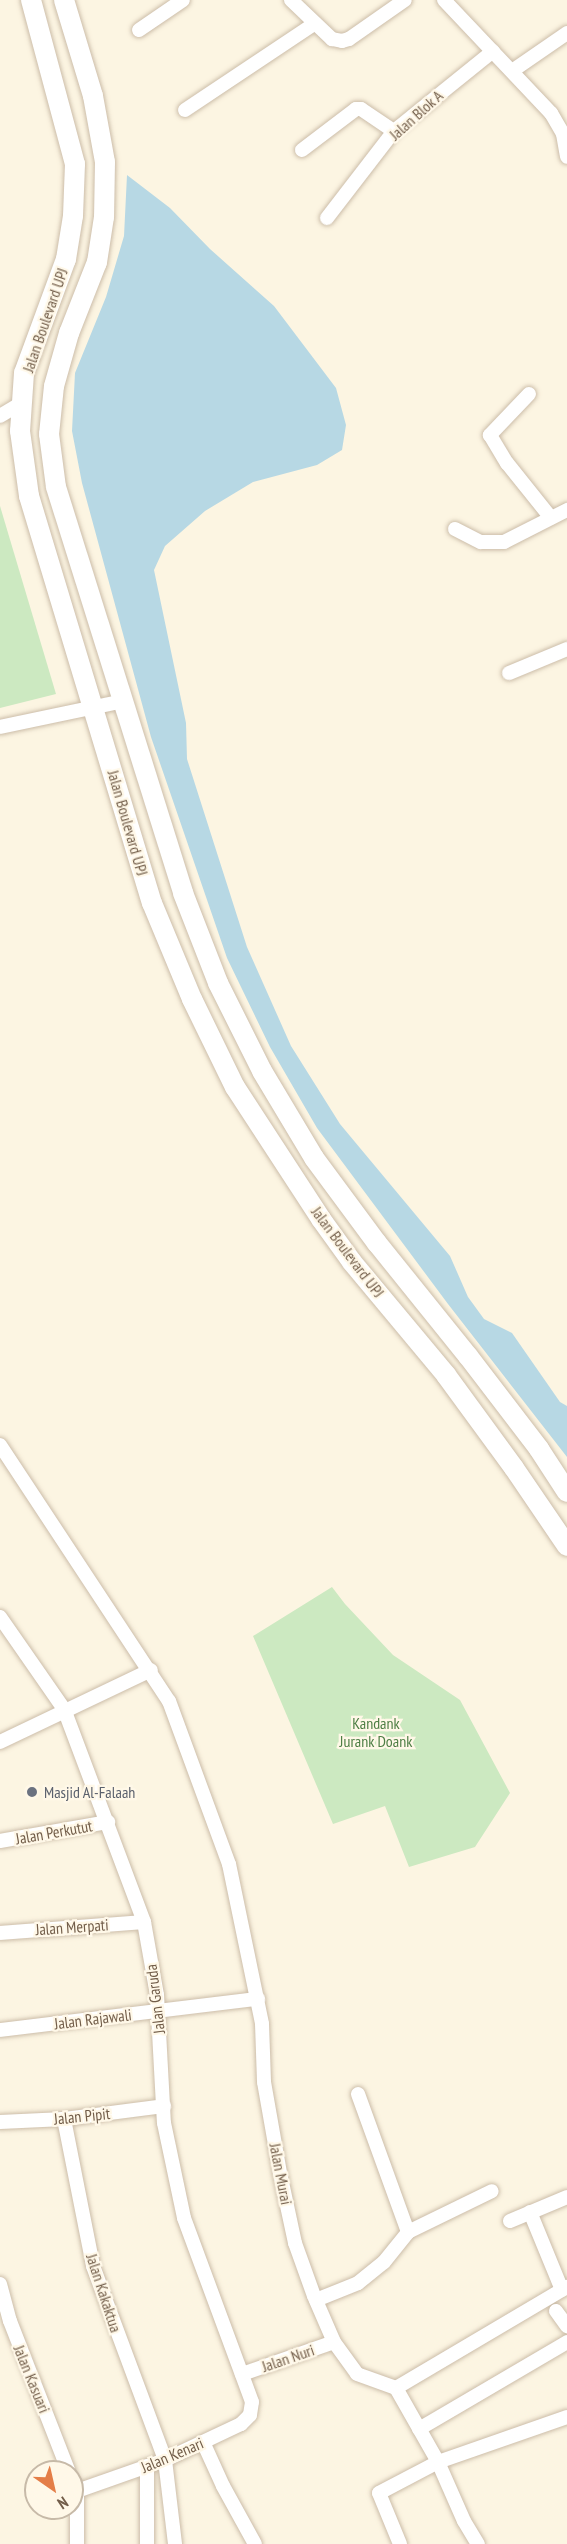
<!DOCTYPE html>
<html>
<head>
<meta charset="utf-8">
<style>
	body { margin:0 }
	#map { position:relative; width:567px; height:2544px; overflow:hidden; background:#fcf5e2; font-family:"PT Sans Narrow",sans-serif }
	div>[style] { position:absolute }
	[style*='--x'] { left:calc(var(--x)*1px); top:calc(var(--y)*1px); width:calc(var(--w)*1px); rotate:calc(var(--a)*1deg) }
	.green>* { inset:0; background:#cce9c1 }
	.water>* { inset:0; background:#b7d8e4 }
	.roads { filter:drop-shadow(0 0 2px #ccbda9) drop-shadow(0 0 2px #ccbda9) }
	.street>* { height:14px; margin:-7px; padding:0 7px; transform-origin:7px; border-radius:7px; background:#fff }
	.secondary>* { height:20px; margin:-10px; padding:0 10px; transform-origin:10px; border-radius:10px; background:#fff }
	.dots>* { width:16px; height:16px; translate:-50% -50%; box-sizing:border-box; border:3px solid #fff8e8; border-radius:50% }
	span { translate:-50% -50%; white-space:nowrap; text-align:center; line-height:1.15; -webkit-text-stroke:4.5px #fff8e8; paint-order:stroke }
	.street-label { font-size:16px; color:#725d49 }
	.park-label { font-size:16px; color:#4e7e44 }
	.worship-label { font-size:16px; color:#5b616d }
	.left { translate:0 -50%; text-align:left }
	.north { position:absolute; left:24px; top:2460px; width:60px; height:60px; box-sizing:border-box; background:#fff8e8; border:2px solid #c7baa8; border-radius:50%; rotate:146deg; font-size:16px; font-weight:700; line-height:24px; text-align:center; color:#725d49 }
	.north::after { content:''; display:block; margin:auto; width:21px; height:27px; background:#e47e48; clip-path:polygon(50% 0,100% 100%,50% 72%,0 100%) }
</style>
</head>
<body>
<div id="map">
	<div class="green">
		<div style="clip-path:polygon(0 506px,56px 694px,0 708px)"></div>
		<div style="clip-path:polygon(332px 1587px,345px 1604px,393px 1655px,460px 1700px,510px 1793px,475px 1847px,409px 1867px,385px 1806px,333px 1824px,253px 1636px)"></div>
	</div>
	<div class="water">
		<div style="clip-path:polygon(127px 175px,170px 208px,210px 249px,274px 306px,336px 388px,346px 425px,342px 450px,317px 465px,253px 482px,205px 511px,165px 546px,154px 570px,186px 723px,187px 759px,247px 947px,291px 1046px,340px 1124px,450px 1256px,468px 1297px,484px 1319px,512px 1333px,560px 1402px,567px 1406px,567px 1457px,448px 1304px,317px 1128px,270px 1047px,227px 958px,151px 737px,82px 483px,72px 431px,75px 373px,106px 297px,124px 236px)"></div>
	</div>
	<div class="roads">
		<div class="street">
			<div style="--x:291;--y:0;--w:57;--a:43.6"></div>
			<div style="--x:332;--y:39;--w:10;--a:11"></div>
			<div style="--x:342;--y:41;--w:7;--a:-16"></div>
			<div style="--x:349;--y:39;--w:68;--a:-34.9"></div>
			<div style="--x:444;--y:0;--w:156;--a:46.6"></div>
			<div style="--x:551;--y:113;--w:24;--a:60"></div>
			<div style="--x:563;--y:134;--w:23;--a:80"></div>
			<div style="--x:139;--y:30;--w:53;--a:-34.3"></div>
			<div style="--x:512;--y:71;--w:67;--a:-34.6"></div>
			<div style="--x:185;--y:110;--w:155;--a:-33.7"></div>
			<div style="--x:302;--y:150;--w:68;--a:-37.2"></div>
			<div style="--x:356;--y:109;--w:5;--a:0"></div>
			<div style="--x:361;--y:109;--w:40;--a:34"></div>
			<div style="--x:327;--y:218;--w:110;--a:-52.4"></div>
			<div style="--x:394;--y:131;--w:127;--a:-38.9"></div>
			<div style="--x:529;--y:394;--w:57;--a:133.6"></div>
			<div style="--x:490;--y:435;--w:33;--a:59"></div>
			<div style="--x:507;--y:463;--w:70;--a:51.3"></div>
			<div style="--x:0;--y:416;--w:26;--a:-31"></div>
			<div style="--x:455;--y:529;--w:29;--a:27"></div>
			<div style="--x:481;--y:542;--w:23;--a:0"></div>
			<div style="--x:504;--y:542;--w:71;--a:-26.9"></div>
			<div style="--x:509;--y:673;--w:63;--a:-22.5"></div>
			<div style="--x:0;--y:727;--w:126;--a:-11.9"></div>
			<div style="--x:0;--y:1445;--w:307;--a:56.6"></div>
			<div style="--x:169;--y:1701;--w:174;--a:69.8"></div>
			<div style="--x:229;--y:1864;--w:163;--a:78.3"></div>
			<div style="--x:262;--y:2024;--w:58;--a:88"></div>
			<div style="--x:264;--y:2082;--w:92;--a:80"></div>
			<div style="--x:280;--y:2173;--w:72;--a:77.9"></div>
			<div style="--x:295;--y:2243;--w:56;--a:70.3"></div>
			<div style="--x:314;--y:2296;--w:50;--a:66.5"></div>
			<div style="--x:334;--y:2342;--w:39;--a:54"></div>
			<div style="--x:357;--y:2374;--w:41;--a:19.7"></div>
			<div style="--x:396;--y:2388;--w:85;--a:60.4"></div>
			<div style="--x:438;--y:2462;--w:64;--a:66.2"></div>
			<div style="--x:464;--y:2521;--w:27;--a:59"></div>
			<div style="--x:0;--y:1617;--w:112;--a:55.2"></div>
			<div style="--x:64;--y:1709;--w:228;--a:69.4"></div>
			<div style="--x:144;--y:1922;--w:74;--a:79.9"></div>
			<div style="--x:157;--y:1995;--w:128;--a:86.9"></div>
			<div style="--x:164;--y:2123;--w:97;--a:78.1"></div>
			<div style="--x:184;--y:2218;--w:196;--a:69.7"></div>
			<div style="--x:252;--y:2402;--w:13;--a:99"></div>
			<div style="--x:250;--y:2415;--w:13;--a:135"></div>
			<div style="--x:241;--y:2424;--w:84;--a:154.7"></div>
			<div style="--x:165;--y:2460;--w:93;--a:160.6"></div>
			<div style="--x:0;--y:1742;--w:167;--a:-25.5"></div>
			<div style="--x:0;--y:1841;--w:110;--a:-10"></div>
			<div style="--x:0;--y:1933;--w:144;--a:-4.4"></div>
			<div style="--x:0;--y:2030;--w:260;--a:-6.9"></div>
			<div style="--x:358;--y:2094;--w:147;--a:70.1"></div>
			<div style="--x:64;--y:2119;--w:150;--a:78.8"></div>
			<div style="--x:93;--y:2266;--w:207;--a:69.6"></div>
			<div style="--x:165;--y:2460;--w:85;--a:83.2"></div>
			<div style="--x:0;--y:2122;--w:64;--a:-2.7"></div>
			<div style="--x:64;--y:2119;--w:101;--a:-7.4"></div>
			<div style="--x:530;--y:2212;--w:84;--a:67.7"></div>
			<div style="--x:510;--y:2221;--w:62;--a:-22.8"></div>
			<div style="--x:0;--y:2284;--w:38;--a:75"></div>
			<div style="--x:10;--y:2321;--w:162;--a:68.7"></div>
			<div style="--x:316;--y:2300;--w:45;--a:-22"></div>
			<div style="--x:358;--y:2283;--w:33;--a:-39"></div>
			<div style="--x:384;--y:2262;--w:38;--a:-51"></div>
			<div style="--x:408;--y:2232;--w:93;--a:-26"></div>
			<div style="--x:556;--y:2311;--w:19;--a:54"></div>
			<div style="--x:242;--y:2374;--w:97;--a:-19.2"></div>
			<div style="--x:396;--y:2388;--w:199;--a:-30.6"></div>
			<div style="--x:419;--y:2429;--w:172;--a:-30.4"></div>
			<div style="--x:203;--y:2442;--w:48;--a:65.6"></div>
			<div style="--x:223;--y:2486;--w:66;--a:61.1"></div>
			<div style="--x:72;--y:2479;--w:13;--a:67"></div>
			<div style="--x:77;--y:2491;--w:53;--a:90"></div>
			<div style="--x:147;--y:2544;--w:78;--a:-90"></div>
			<div style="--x:400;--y:2544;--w:55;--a:-112.4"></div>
			<div style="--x:379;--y:2493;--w:67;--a:-27.7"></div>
			<div style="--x:438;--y:2462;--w:137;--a:-19.2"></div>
		</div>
		<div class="secondary">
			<div style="--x:31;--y:0;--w:170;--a:75"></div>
			<div style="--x:75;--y:164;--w:52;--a:92.2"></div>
			<div style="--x:73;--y:216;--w:44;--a:99.2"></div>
			<div style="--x:66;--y:259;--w:121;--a:110.2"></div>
			<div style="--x:24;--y:373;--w:58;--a:93.9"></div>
			<div style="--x:20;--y:431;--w:66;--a:82.1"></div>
			<div style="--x:29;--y:496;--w:425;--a:73.2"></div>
			<div style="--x:152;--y:903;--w:104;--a:67.4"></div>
			<div style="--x:192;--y:999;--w:98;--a:64"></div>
			<div style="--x:235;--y:1087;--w:158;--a:56.9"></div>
			<div style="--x:321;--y:1219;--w:53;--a:54.2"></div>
			<div style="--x:352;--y:1262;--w:147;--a:50.2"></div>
			<div style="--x:446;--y:1375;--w:115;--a:53.8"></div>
			<div style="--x:514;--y:1468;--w:94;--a:55.8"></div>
			<div style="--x:64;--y:0;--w:100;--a:73.2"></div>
			<div style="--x:93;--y:96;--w:67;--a:79.7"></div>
			<div style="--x:105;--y:162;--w:55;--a:91"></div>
			<div style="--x:104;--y:217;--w:46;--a:98.8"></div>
			<div style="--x:97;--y:262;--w:76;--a:111.5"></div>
			<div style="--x:69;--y:333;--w:55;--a:105.8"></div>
			<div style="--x:54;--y:386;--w:48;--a:95.9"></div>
			<div style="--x:49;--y:434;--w:53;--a:82.5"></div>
			<div style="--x:56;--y:487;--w:425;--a:72.6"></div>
			<div style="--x:183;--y:893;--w:97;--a:68.7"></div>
			<div style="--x:218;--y:983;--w:98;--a:63.4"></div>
			<div style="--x:262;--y:1071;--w:101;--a:59.1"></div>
			<div style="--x:314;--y:1158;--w:106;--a:53.5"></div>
			<div style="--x:377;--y:1243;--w:145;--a:51.2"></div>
			<div style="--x:468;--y:1356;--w:117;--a:52.6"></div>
			<div style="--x:539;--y:1449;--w:51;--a:56.9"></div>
		</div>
	</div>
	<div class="dots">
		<div style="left:32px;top:1792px;background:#6b7280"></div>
	</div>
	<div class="street-label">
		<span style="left:416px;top:115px;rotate:-42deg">Jalan Blok A</span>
		<span style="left:45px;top:320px;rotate:-71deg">Jalan Boulevard UPJ</span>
		<span style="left:128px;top:823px;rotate:74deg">Jalan Boulevard UPJ</span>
		<span style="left:348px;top:1252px;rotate:53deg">Jalan Boulevard UPJ</span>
		<span style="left:54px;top:1832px;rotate:-10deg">Jalan Perkutut</span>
		<span style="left:72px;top:1927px;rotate:-4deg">Jalan Merpati</span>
		<span style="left:155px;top:1999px;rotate:-97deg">Jalan Garuda</span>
		<span style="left:93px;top:2019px;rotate:-7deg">Jalan Rajawali</span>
		<span style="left:82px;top:2116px;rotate:-6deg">Jalan Pipit</span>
		<span style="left:281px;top:2174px;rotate:79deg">Jalan Murai</span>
		<span style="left:104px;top:2293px;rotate:72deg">Jalan Kakaktua</span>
		<span style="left:288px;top:2358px;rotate:-19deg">Jalan Nuri</span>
		<span style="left:32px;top:2379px;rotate:68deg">Jalan Kasuari</span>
		<span style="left:172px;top:2455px;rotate:-23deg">Jalan Kenari</span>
	</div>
	<div class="park-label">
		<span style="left:376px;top:1732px">Kandank<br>Jurank Doank</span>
	</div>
	<div class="worship-label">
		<span class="left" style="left:44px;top:1792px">Masjid Al-Falaah</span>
	</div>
	<div class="north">N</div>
</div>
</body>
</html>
